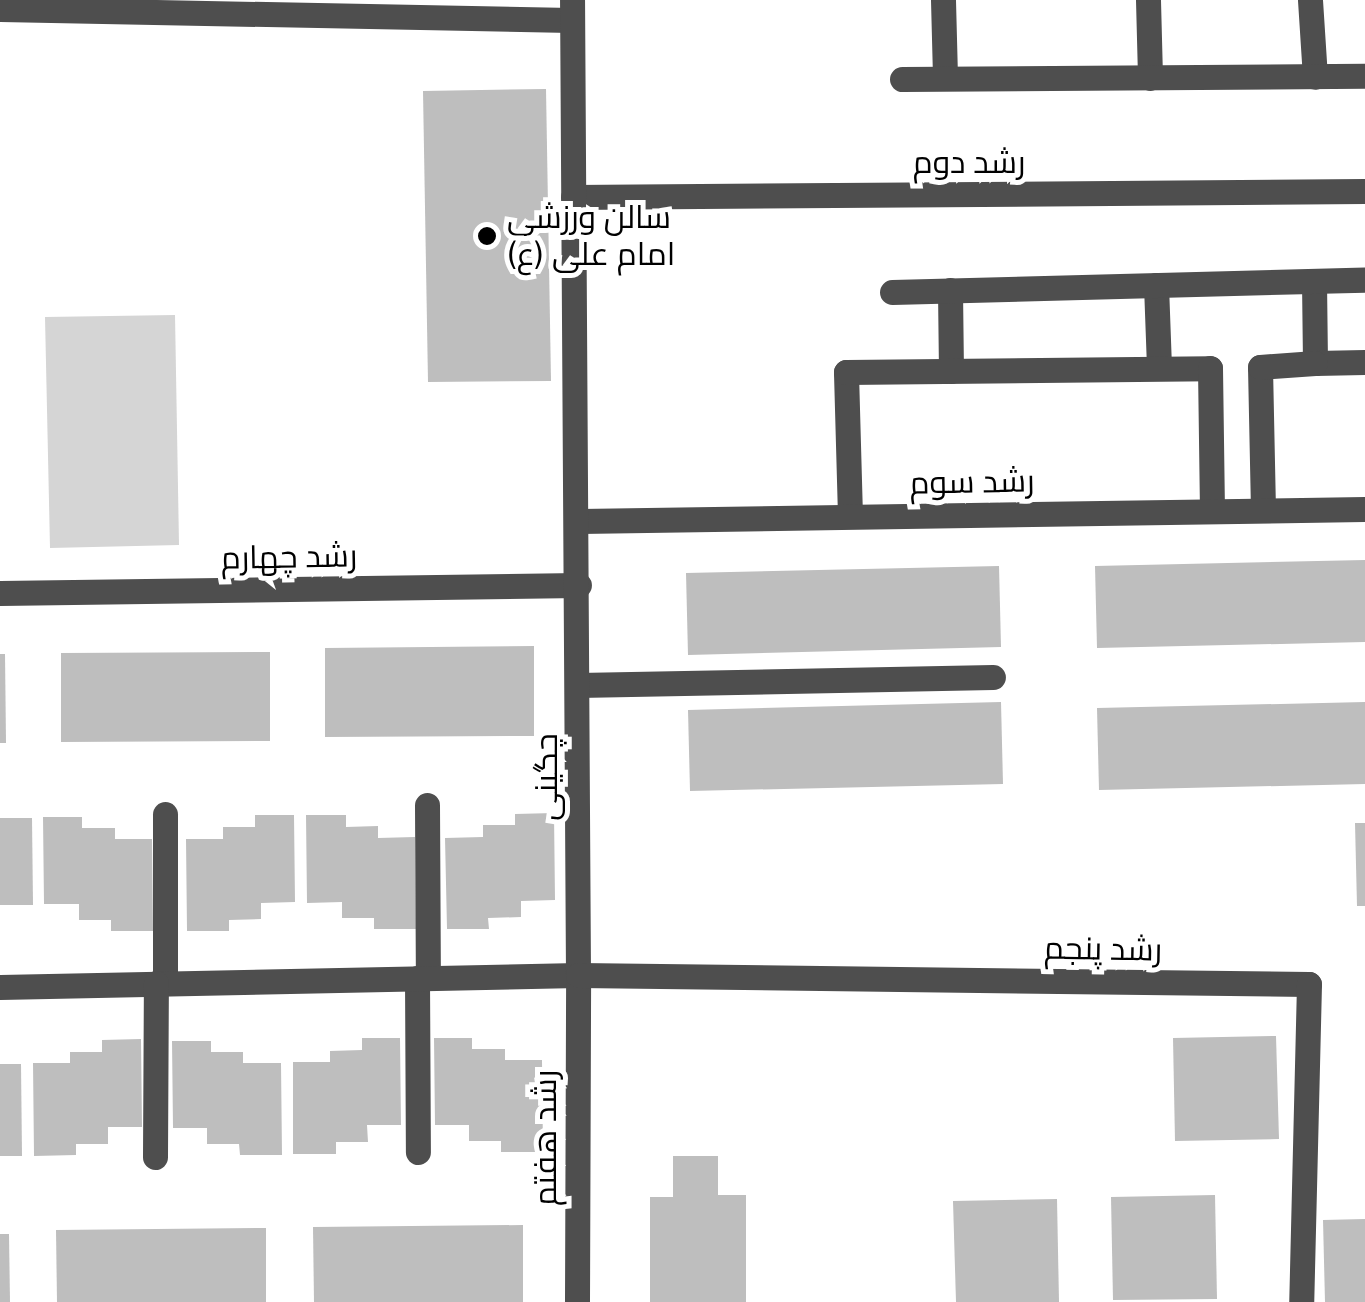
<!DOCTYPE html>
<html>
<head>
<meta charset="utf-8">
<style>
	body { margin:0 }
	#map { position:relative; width:1365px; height:1302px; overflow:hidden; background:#fff; font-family:"Public Sans",Cairo,sans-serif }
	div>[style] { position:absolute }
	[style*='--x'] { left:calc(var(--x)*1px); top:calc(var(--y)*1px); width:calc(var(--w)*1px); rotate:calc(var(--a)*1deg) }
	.green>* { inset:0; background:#d5d5d5 }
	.building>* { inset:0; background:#bebebe }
	.minor>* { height:25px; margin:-12.5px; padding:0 12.5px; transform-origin:12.5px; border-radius:12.5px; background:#4e4e4e }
	.dots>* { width:28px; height:28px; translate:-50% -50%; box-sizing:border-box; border:5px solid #fff; border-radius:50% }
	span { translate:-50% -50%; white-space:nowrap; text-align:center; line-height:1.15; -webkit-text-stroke:10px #fff; paint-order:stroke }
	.street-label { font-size:32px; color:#000 }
	.poi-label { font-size:32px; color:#000 }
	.left { translate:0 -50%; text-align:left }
</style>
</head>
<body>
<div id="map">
	<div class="green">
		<div style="clip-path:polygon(175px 315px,179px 545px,50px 548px,45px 317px)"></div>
	</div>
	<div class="building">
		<div style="clip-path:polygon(546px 89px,551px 381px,428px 382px,423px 91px)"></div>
		<div style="clip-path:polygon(1365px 560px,1365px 642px,1097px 648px,1095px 566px)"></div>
		<div style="clip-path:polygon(999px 566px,1001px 647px,688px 655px,686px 573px)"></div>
		<div style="clip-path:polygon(534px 646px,534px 736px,325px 737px,325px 648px)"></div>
		<div style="clip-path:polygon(270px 652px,270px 741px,61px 742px,61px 653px)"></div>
		<div style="clip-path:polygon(0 654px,5px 654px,6px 743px,0 743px)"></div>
		<div style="clip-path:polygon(1001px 702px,1003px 784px,690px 791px,688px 710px)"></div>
		<div style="clip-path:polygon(1365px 702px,1365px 784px,1099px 790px,1097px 708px)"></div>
		<div style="clip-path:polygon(554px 813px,555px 900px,521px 901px,521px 917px,488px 918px,489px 929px,447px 929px,445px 838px,483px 837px,483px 825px,515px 825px,515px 814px)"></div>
		<div style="clip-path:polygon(255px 815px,294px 815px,295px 902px,261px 903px,261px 919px,229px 920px,229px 931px,187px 931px,186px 839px,223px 839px,223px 827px,255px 827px)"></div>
		<div style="clip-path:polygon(306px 815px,346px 815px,346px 827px,378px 826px,378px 838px,415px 837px,416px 929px,374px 929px,374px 918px,342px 918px,342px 902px,307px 903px)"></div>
		<div style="clip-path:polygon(43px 817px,82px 817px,82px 828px,115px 828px,115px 839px,152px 839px,153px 931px,111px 931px,111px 920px,79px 920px,79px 904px,44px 904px)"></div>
		<div style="clip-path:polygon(0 818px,32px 818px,33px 905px,0 905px)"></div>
		<div style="clip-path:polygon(1355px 823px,1365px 823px,1365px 906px,1357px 906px)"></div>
		<div style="clip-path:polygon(1276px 1036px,1279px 1139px,1175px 1141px,1173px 1038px)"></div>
		<div style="clip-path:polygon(362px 1038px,400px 1038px,401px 1125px,367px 1125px,368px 1142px,336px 1142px,336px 1154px,293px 1154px,293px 1062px,330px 1062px,330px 1051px,362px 1050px)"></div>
		<div style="clip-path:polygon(434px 1038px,472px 1038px,472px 1049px,505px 1049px,505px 1060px,542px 1060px,543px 1152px,501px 1152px,501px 1141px,469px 1141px,469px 1125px,435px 1125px)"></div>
		<div style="clip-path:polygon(141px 1039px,142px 1127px,108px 1127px,108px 1144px,76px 1144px,76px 1155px,34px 1156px,33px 1063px,70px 1063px,70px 1052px,102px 1052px,102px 1040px)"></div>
		<div style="clip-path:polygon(172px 1041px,211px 1041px,211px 1052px,243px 1052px,243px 1063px,281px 1063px,282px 1155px,240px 1155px,239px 1144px,207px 1144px,207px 1128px,173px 1128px)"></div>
		<div style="clip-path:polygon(0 1064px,21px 1064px,22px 1156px,0 1156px)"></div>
		<div style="clip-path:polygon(673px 1156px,718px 1156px,718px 1195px,746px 1195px,746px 1302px,650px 1302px,650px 1197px,673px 1197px)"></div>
		<div style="clip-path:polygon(1215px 1195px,1217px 1299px,1113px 1300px,1111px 1197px)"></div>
		<div style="clip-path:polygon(1057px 1199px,1059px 1302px,956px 1302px,953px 1201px)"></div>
		<div style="clip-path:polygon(1365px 1219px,1365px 1302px,1325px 1302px,1323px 1220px)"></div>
		<div style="clip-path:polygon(523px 1225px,523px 1302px,314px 1302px,313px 1227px)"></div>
		<div style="clip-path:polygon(266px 1228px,266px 1302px,57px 1302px,56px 1230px)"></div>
		<div style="clip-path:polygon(0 1234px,9px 1234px,10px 1302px,0 1302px)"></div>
	</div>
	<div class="minor">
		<div style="--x:943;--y:0;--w:78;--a:88.5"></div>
		<div style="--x:1148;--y:0;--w:78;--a:88.5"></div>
		<div style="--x:1310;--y:0;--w:77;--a:86.3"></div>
		<div style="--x:0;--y:9;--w:571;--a:1.1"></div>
		<div style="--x:902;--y:79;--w:463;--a:-0.4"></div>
		<div style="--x:573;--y:197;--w:792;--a:-0.43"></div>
		<div style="--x:1314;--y:281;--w:82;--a:89.3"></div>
		<div style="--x:1315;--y:363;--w:50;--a:-1.1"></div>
		<div style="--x:1156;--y:285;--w:83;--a:87.9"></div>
		<div style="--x:950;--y:290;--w:81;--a:89.3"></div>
		<div style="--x:892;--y:292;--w:473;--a:-1.5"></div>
		<div style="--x:1263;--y:510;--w:143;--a:-91.2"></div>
		<div style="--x:1260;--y:367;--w:55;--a:-4.2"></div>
		<div style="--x:850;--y:516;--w:144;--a:-91.6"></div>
		<div style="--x:846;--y:372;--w:364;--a:-0.6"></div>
		<div style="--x:1210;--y:368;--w:143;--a:89.2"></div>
		<div style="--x:580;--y:521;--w:785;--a:-0.88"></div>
		<div style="--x:0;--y:593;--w:579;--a:-0.79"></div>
		<div style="--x:578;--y:685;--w:415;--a:-1.1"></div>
		<div style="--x:427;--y:805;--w:173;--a:89.7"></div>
		<div style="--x:165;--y:814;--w:169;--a:90"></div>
		<div style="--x:417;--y:978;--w:174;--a:89.7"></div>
		<div style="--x:0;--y:987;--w:578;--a:-1.19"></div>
		<div style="--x:578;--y:975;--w:975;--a:-90.35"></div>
		<div style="--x:155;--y:1157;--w:174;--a:-89.7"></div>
		<div style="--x:577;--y:1302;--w:327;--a:-89.8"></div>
		<div style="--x:578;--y:975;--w:731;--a:0.71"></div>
		<div style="--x:1309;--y:984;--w:318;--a:91.4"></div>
	</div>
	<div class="dots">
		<div style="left:487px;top:236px;background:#000"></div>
	</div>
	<div class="street-label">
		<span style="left:969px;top:162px">رشد دوم</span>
		<span style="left:972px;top:482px;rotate:-1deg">رشد سوم</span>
		<span style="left:289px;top:557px;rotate:-1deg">رشد چهارم</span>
		<span style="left:546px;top:777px;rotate:-90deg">چگینی</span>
		<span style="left:1103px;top:949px;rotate:1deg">رشد پنجم</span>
		<span style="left:545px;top:1138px;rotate:-90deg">رشد هفتم</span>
	</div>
	<div class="poi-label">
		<span class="left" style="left:507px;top:236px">سالن ورزشی<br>امام علی (ع)</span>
	</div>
</div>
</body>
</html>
